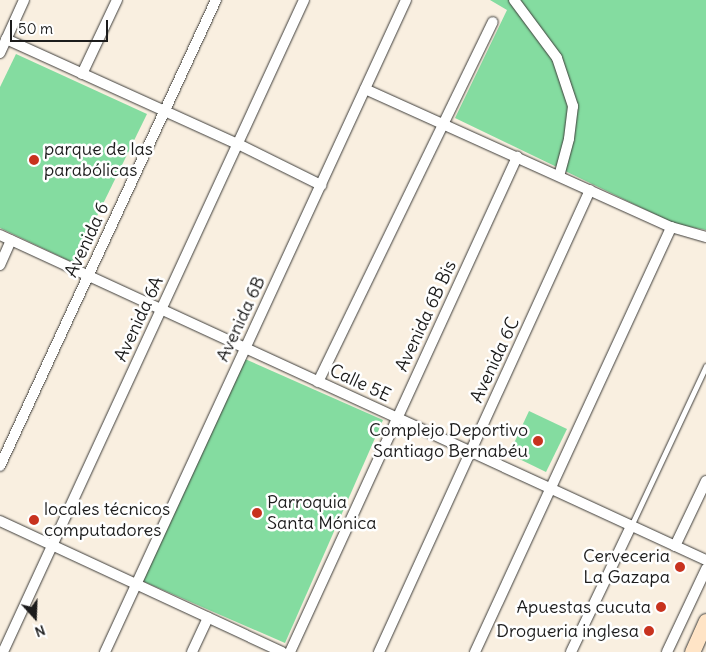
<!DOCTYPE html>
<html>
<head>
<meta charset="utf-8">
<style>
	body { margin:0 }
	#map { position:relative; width:706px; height:652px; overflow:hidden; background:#f9efe0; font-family:Delius,sans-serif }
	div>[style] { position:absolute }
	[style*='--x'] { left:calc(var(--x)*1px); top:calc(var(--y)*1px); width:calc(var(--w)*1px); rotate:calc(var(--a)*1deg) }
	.green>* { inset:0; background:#84dca0 }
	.roads { filter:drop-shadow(0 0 1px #3d3c39) drop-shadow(0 0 1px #3d3c39) }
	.lane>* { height:5px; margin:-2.5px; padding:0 2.5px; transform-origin:2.5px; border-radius:2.5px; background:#fff }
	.street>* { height:10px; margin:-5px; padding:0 5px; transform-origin:5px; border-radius:5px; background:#fff }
	.secondary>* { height:15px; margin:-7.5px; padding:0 7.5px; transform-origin:7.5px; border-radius:7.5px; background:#ffe4c6 }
	.dots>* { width:14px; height:14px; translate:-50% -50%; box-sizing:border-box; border:2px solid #fff; border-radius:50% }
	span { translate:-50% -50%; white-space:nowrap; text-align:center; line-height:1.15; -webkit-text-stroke:5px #fff; paint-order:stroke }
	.poi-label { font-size:18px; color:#1c1c1c }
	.left { translate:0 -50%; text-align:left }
	.right { translate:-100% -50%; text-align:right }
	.street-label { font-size:18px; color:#1c1c1c }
	.north { position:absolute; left:10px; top:592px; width:50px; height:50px; -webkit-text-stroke:4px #fff; paint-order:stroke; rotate:160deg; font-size:14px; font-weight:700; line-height:20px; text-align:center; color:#1c1c1c }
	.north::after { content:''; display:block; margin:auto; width:18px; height:22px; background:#1c1c1c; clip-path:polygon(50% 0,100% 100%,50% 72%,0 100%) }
	.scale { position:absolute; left:10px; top:20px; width:98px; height:22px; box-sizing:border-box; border:2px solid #1c1c1c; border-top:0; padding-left:6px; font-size:15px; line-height:18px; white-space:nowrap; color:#1c1c1c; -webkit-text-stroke:4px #fff; paint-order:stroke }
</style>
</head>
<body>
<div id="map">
	<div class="green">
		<div style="clip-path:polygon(490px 0,706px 0,706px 230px,675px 224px,455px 118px,507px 10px)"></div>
		<div style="clip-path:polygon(16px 54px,147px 114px,74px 263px,0 228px,0 87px)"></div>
		<div style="clip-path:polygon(245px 359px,383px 420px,285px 643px,140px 580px)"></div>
		<div style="clip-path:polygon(529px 411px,567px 429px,546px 472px,509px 454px)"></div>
	</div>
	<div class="roads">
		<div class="lane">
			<div style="--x:631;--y:526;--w:177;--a:-64.9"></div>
		</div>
		<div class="street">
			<div style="--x:514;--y:0;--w:72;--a:53.4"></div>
			<div style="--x:557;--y:58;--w:51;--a:71.6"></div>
			<div style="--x:573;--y:106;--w:33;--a:97"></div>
			<div style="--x:569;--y:139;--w:38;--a:105"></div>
			<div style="--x:6;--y:39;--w:255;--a:24.4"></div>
			<div style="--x:238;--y:144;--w:93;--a:26.3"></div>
			<div style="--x:0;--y:53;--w:58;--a:-65.6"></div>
			<div style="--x:82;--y:74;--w:82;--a:-64.7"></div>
			<div style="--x:365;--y:89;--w:336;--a:24.3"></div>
			<div style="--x:671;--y:227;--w:36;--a:16"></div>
			<div style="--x:0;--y:235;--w:777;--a:24.72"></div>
			<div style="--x:0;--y:265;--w:27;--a:-66"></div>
			<div style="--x:318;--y:382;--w:400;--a:-64.1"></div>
			<div style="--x:0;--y:466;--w:514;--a:-65.13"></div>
			<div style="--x:0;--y:521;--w:311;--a:24.9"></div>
			<div style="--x:675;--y:546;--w:72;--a:-64.5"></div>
			<div style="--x:3;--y:652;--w:718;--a:-65.22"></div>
			<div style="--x:105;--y:652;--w:718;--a:-65.22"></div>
			<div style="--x:192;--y:652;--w:38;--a:-65"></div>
			<div style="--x:290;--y:652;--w:545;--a:-65.36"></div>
			<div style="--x:379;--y:652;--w:508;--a:-65.45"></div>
			<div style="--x:475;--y:652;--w:468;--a:-65.2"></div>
			<div style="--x:571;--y:652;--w:140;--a:-64.5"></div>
			<div style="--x:667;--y:652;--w:92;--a:-64.8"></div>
		</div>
		<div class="secondary">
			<div style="--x:692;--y:652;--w:34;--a:-66"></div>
		</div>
	</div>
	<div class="dots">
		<div style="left:34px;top:160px;background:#c8321e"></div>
		<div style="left:538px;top:441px;background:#c8321e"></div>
		<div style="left:257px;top:513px;background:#c8321e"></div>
		<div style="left:34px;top:520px;background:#c8321e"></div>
		<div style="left:680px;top:567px;background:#c8321e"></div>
		<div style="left:661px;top:607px;background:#c8321e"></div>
		<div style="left:649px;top:631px;background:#c8321e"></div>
	</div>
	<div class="poi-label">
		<span class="left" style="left:44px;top:160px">parque de las<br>parabólicas</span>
		<span class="right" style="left:528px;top:441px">Complejo Deportivo<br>Santiago Bernabéu</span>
		<span class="left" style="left:267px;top:513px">Parroquia<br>Santa Mónica</span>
		<span class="left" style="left:44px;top:520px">locales técnicos<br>computadores</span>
		<span class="right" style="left:670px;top:567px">Cerveceria<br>La Gazapa</span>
		<span class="right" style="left:651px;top:607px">Apuestas cucuta</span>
		<span class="right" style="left:639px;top:631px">Drogueria inglesa</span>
	</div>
	<div class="street-label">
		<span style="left:87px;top:240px;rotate:-65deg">Avenida 6</span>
		<span style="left:426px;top:316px;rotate:-65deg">Avenida 6B Bis</span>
		<span style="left:139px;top:319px;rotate:-65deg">Avenida 6A</span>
		<span style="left:241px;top:319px;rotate:-65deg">Avenida 6B</span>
		<span style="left:495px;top:360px;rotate:-65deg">Avenida 6C</span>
		<span style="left:360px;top:383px;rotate:25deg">Calle 5E</span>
	</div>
	<div class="north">N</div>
	<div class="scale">50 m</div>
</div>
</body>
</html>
